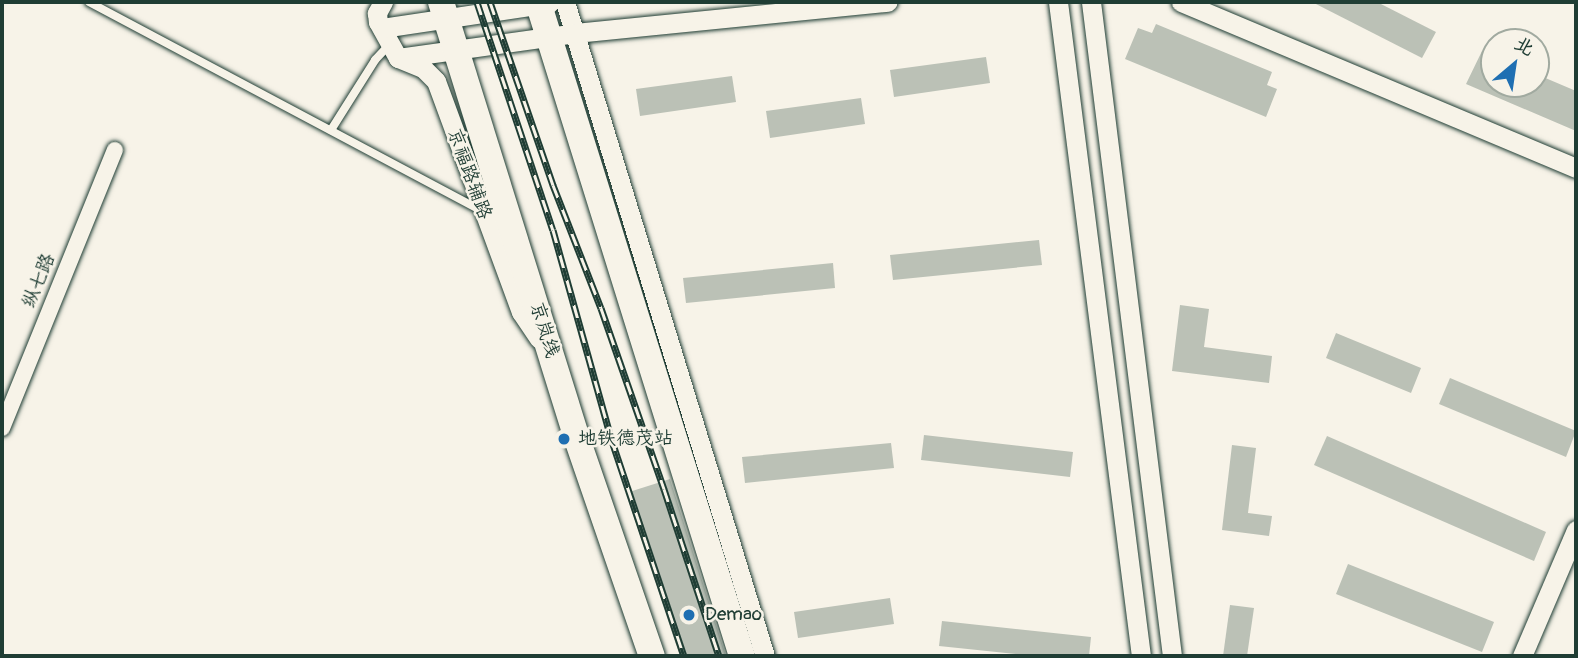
<!DOCTYPE html>
<html>
<head>
<meta charset="utf-8">
<style>
	body { margin:0 }
	#map { position:relative; width:1578px; height:658px; overflow:hidden; background:#f7f3e8; font-family:Pangolin,"LXGW WenKai TC",sans-serif }
	div>[style] { position:absolute }
	[style*='--x'] { left:calc(var(--x)*1px); top:calc(var(--y)*1px); width:calc(var(--w)*1px); rotate:calc(var(--a)*1deg) }
	.building>* { inset:0; background:#bbc1b6 }
	.roads { filter:drop-shadow(0 0 2px #1f3d34) drop-shadow(0 0 2px #1f3d34) }
	.service>* { height:8px; margin:-4px; padding:0 4px; transform-origin:4px; border-radius:4px; background:#f7f3e8 }
	.minor>* { height:16px; margin:-8px; padding:0 8px; transform-origin:8px; border-radius:8px; background:#f7f3e8 }
	.tertiary>* { height:19px; margin:-9.5px; padding:0 9.5px; transform-origin:9.5px; border-radius:9.5px; background:#f7f3e8 }
	.trunk>* { height:26px; margin:-13px; padding:0 13px; transform-origin:13px; border-radius:13px; background:#f7f3e8 }
	.rail>* { height:7px; margin-top:-3.5px; transform-origin:0; background:repeating-linear-gradient(90deg,#f7f3e8 0 13px,#1f3d34 0 26px); box-sizing:border-box; border-block:2px solid #1f3d34 }
	.dots>* { width:19px; height:19px; translate:-50% -50%; box-sizing:border-box; border:4px solid #f7f3e8; border-radius:50% }
	span { translate:-50% -50%; white-space:nowrap; text-align:center; line-height:1.15; -webkit-text-stroke:5px #f7f3e8; paint-order:stroke }
	.street-label { font-size:19px; color:#1f3d34 }
	.poi-label { font-size:19px; color:#1f3d34 }
	.left { translate:0 -50%; text-align:left }
	.frame { position:absolute; inset:0; border:4px solid #1f3d34; pointer-events:none }
	.north { position:absolute; left:1480px; top:28px; width:70px; height:70px; box-sizing:border-box; background:#f7f3e8; border:2px solid #a1aaa0; border-radius:50%; rotate:29deg; font-size:19px; font-weight:700; line-height:28px; text-align:center; color:#1f3d34 }
	.north::after { content:''; display:block; margin:auto; width:24px; height:32px; background:#1f6fb2; clip-path:polygon(50% 0,100% 100%,50% 72%,0 100%) }
</style>
</head>
<body>
<div id="map">
	<div class="building">
		<div style="clip-path:polygon(1312px 2px,1377px 2px,1436px 32px,1422px 58px)"></div>
		<div style="clip-path:polygon(1156px 24px,1272px 72px,1267px 85px,1277px 89px,1266px 117px,1125px 59px,1138px 28px,1152px 33px)"></div>
		<div style="clip-path:polygon(1482px 51px,1494px 56px,1494px 84px,1536px 84px,1536px 74px,1576px 91px,1576px 131px,1466px 84px)"></div>
		<div style="clip-path:polygon(986px 57px,990px 83px,894px 97px,890px 70px)"></div>
		<div style="clip-path:polygon(732px 76px,736px 102px,640px 116px,636px 89px)"></div>
		<div style="clip-path:polygon(861px 98px,865px 124px,770px 138px,766px 111px)"></div>
		<div style="clip-path:polygon(1039px 240px,1042px 265px,893px 280px,890px 255px)"></div>
		<div style="clip-path:polygon(833px 263px,835px 288px,686px 303px,683px 278px)"></div>
		<div style="clip-path:polygon(1180px 305px,1209px 309px,1204px 347px,1272px 356px,1269px 383px,1172px 371px)"></div>
		<div style="clip-path:polygon(1336px 333px,1421px 368px,1411px 393px,1326px 358px)"></div>
		<div style="clip-path:polygon(1450px 378px,1576px 431px,1566px 457px,1439px 404px)"></div>
		<div style="clip-path:polygon(924px 435px,1073px 452px,1070px 477px,921px 460px)"></div>
		<div style="clip-path:polygon(1327px 436px,1546px 532px,1534px 561px,1314px 465px)"></div>
		<div style="clip-path:polygon(891px 443px,894px 468px,745px 483px,742px 457px)"></div>
		<div style="clip-path:polygon(1232px 445px,1256px 448px,1248px 513px,1272px 516px,1269px 536px,1222px 530px)"></div>
		<div style="clip-path:polygon(670px 479px,726px 656px,680px 656px,626px 493px)"></div>
		<div style="clip-path:polygon(1348px 564px,1494px 622px,1482px 652px,1336px 594px)"></div>
		<div style="clip-path:polygon(890px 598px,894px 624px,798px 638px,794px 612px)"></div>
		<div style="clip-path:polygon(1230px 605px,1254px 608px,1247px 656px,1223px 656px)"></div>
		<div style="clip-path:polygon(942px 621px,1091px 637px,1089px 656px,1036px 656px,939px 646px)"></div>
	</div>
	<div class="roads">
		<div class="service">
			<div style="--x:89;--y:2;--w:442;--a:28"></div>
			<div style="--x:331;--y:130;--w:83;--a:-57.8"></div>
			<div style="--x:375;--y:60;--w:22;--a:-47"></div>
		</div>
		<div class="minor">
			<div style="--x:2;--y:428;--w:300;--a:-67.9"></div>
		</div>
		<div class="tertiary">
			<div style="--x:383;--y:2;--w:13;--a:119"></div>
			<div style="--x:377;--y:13;--w:9;--a:84"></div>
			<div style="--x:378;--y:22;--w:41;--a:60.9"></div>
			<div style="--x:398;--y:58;--w:27;--a:22"></div>
			<div style="--x:423;--y:68;--w:18;--a:45"></div>
			<div style="--x:436;--y:81;--w:246;--a:69.8"></div>
			<div style="--x:521;--y:312;--w:32;--a:56"></div>
			<div style="--x:565;--y:2;--w:684;--a:73"></div>
			<div style="--x:1058;--y:2;--w:659;--a:82.77"></div>
			<div style="--x:1091;--y:2;--w:659;--a:82.94"></div>
			<div style="--x:1181;--y:2;--w:428;--a:22.8"></div>
			<div style="--x:382;--y:28;--w:169;--a:-8.5"></div>
			<div style="--x:398;--y:58;--w:179;--a:-8"></div>
			<div style="--x:575;--y:33;--w:314;--a:-5.7"></div>
			<div style="--x:1522;--y:656;--w:137;--a:-66.8"></div>
		</div>
		<div class="trunk">
			<div style="--x:441;--y:2;--w:451;--a:72.7"></div>
			<div style="--x:575;--y:433;--w:236;--a:71"></div>
			<div style="--x:538;--y:2;--w:685;--a:72.68"></div>
		</div>
	</div>
	<div class="rail">
		<div style="--x:477;--y:2;--w:240;--a:71.6"></div>
		<div style="--x:553;--y:230;--w:216;--a:74.4"></div>
		<div style="--x:611;--y:438;--w:230;--a:71.5"></div>
		<div style="--x:490;--y:2;--w:194;--a:71"></div>
		<div style="--x:553;--y:185;--w:132;--a:68.7"></div>
		<div style="--x:601;--y:308;--w:192;--a:70.8"></div>
		<div style="--x:664;--y:489;--w:176;--a:71.8"></div>
	</div>
	<div class="dots">
		<div style="left:564px;top:439px;background:#1f6fb2"></div>
		<div style="left:689px;top:615px;background:#1f6fb2"></div>
	</div>
	<div class="street-label">
		<span style="left:469px;top:174px;rotate:70deg">京福路辅路</span>
		<span style="left:39px;top:281px;rotate:-68deg">纵七路</span>
		<span style="left:544px;top:330px;rotate:73deg">京岚线</span>
	</div>
	<div class="poi-label">
		<span class="left" style="left:578px;top:439px">地铁德茂站</span>
		<span class="left" style="left:705px;top:615px">Demao</span>
	</div>
	<div class="frame"></div>
	<div class="north">北</div>
</div>
</body>
</html>
